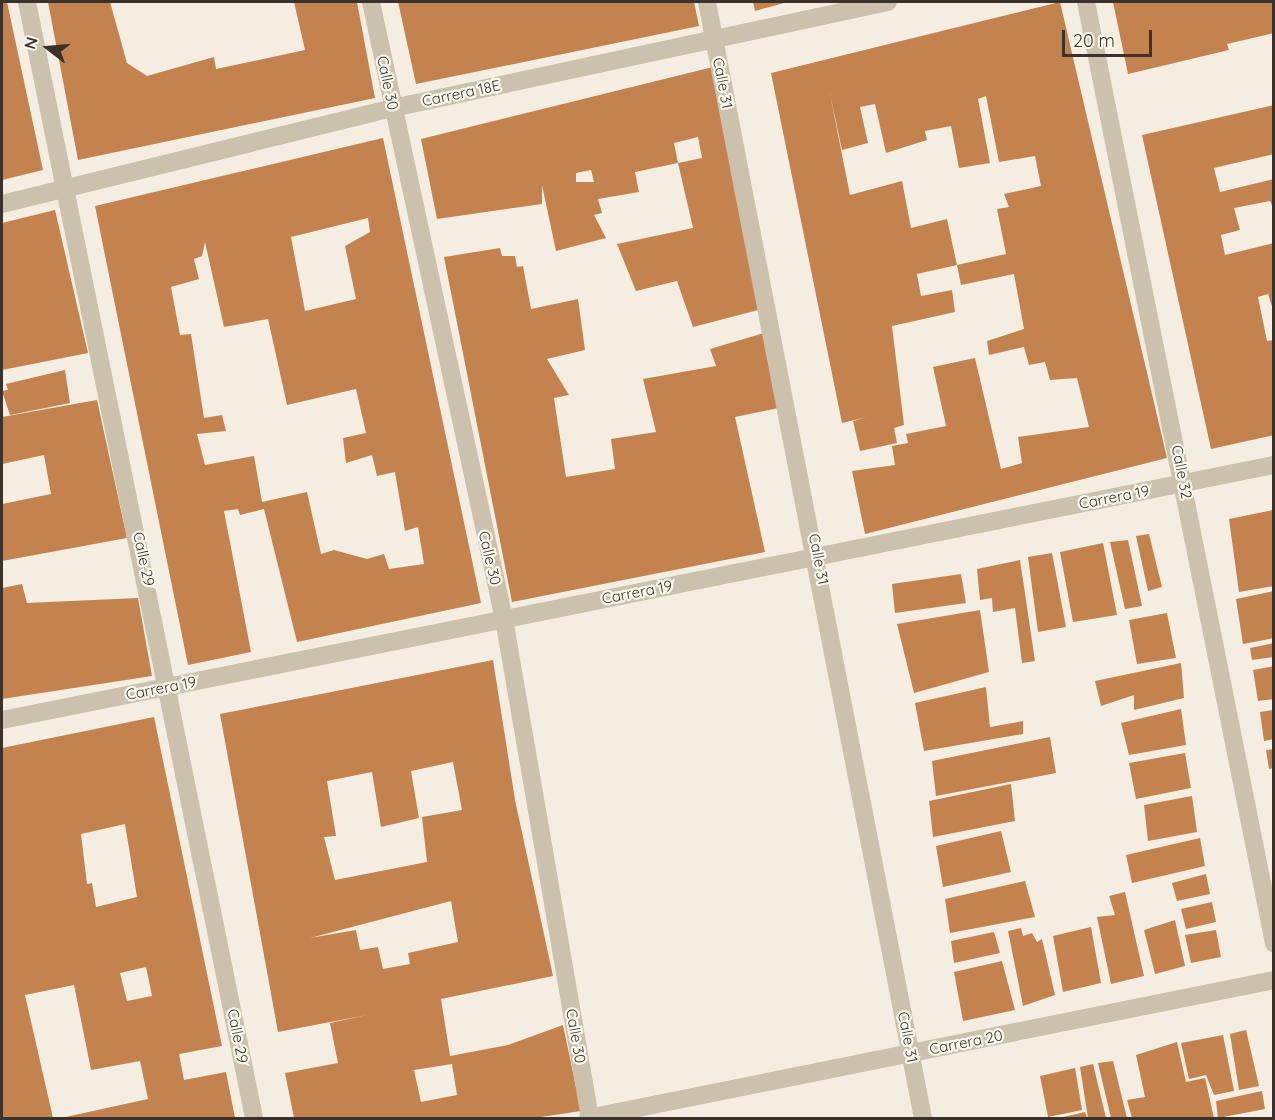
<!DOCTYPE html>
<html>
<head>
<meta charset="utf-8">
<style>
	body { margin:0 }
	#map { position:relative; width:1275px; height:1120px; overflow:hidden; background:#f3eee1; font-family:Quicksand,sans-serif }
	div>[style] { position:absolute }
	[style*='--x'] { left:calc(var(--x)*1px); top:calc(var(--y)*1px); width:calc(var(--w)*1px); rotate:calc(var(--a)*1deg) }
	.building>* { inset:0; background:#c4824e }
	.minor>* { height:18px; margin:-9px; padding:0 9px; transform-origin:9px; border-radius:9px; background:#cbc1ac }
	span { translate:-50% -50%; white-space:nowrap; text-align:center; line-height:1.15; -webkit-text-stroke:4.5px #faf7ed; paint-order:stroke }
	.street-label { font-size:15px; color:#3a322b }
	.frame { position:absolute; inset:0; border:3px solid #3a322b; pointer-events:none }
	.north { position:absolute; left:18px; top:18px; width:60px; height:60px; -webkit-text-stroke:4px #faf7ed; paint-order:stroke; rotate:286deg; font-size:16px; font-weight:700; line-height:24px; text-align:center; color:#3a322b }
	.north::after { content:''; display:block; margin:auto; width:21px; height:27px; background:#3a322b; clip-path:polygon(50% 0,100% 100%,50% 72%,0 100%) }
	.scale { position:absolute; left:1062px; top:30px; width:90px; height:27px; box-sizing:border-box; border:3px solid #3a322b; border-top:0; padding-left:8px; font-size:18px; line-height:21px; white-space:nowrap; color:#3a322b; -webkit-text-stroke:4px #faf7ed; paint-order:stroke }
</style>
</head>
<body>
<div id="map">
	<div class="building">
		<div style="clip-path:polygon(2px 2px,7px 2px,43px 170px,2px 180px)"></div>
		<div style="clip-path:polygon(48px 2px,110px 2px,127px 63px,147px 76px,214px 57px,216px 69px,305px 50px,294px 2px,357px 2px,375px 98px,78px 160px)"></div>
		<div style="clip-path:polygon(398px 2px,694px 2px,699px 26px,416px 84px)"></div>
		<div style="clip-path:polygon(753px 2px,788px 2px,755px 11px)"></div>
		<div style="clip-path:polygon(1060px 2px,1167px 458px,865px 534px,852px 471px,895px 465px,892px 446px,908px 443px,906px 434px,946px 426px,933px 367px,975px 358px,1001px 469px,1022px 463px,1018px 437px,1089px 427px,1077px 378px,1050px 380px,1045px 362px,1029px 365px,1024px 347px,989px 355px,987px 341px,1024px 329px,1014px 274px,961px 285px,957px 265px,1006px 254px,997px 209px,1009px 207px,1004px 194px,1041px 186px,1035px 156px,999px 162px,986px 96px,978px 99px,990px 163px,959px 168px,951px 126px,925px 131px,927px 140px,886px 153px,875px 104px,860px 107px,868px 143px,842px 150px,829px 89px,850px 195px,902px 181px,911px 228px,947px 219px,957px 265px,917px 274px,921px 296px,952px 290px,955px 312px,892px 326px,904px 425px,894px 428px,897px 443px,860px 451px,853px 421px,867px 417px,842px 423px,771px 73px)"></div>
		<div style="clip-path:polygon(1113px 2px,1274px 2px,1274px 33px,1227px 44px,1229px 50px,1128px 74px)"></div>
		<div style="clip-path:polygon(evenodd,713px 67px,766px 308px,693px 327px,677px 281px,636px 291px,617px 244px,693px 228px,678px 163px,702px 158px,698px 137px,674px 143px,678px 163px,635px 172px,639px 192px,598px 199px,602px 213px,594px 215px,606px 238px,556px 251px,542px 185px,542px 204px,437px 219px,421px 139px,713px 67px,591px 170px,594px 182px,576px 182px,576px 173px,591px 170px)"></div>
		<div style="clip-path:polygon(1274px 105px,1274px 154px,1214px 168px,1220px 192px,1274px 179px,1274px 210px,1270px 201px,1234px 208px,1240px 230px,1221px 235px,1225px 255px,1274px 243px,1274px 313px,1268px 294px,1258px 297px,1267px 341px,1274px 340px,1274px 435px,1211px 449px,1142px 135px)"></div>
		<div style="clip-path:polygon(evenodd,383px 138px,481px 603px,297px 642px,264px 509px,240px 515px,238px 509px,224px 511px,251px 652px,188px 665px,95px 206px,383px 138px,368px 218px,370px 232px,345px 246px,356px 299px,305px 311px,291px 237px,368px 218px,383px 138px,205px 242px,224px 327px,268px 319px,287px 405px,356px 389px,366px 433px,343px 438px,346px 463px,372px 455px,377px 476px,395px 472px,405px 531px,418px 527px,424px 564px,389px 569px,384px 554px,367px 559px,334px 550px,321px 554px,307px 492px,262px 502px,254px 456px,205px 465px,197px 434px,226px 431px,222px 415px,204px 418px,191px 334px,180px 335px,171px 287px,199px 279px,194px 259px,202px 256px,205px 242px)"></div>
		<div style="clip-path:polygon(55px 210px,88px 353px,2px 370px,2px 223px)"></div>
		<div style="clip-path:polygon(500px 248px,502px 256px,515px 256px,517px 267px,523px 266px,531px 309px,578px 299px,585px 350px,547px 359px,569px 395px,554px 398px,566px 477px,615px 469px,611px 439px,656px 432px,643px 379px,716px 366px,710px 349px,771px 331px,788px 406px,735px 417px,765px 552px,512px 602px,444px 257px)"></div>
		<div style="clip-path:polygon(65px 370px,70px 403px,10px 415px,2px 391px,8px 390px,6px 384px)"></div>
		<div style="clip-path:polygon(97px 400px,127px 538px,2px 561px,2px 504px,51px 494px,44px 455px,2px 464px,2px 417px)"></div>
		<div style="clip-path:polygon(1273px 510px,1274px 586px,1239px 592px,1229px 519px)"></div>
		<div style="clip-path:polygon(1149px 534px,1162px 587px,1148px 591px,1136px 536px)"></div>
		<div style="clip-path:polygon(1128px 540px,1142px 606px,1125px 609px,1110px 542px)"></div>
		<div style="clip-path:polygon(1103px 543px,1117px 615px,1073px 622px,1060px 552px)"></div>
		<div style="clip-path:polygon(1052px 553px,1066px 627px,1038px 632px,1028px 557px)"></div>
		<div style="clip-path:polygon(1020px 560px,1035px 661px,1022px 663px,1015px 608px,993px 612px,992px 598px,980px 600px,977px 569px)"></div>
		<div style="clip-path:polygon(961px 574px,966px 603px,895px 613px,892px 584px)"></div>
		<div style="clip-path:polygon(22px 584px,27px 603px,138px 598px,152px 676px,2px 699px,2px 588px)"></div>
		<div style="clip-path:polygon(1274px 591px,1274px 638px,1243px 644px,1236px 599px)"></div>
		<div style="clip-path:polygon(980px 610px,989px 672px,914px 693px,897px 624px)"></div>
		<div style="clip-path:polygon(1167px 613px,1176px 658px,1137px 664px,1129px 620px)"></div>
		<div style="clip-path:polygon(1274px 643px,1274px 657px,1252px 660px,1250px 648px)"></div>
		<div style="clip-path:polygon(evenodd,493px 660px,515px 800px,553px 976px,441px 999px,450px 1056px,508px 1045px,563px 1025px,581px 1111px,534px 1118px,294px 1118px,285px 1073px,338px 1063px,330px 1023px,367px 1015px,278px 1032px,220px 714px,493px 660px,453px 762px,462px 810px,422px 817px,427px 862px,335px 880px,324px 837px,336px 836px,327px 781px,372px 772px,381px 827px,419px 818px,411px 771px,453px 762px,493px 660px,451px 901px,458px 942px,408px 953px,410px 964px,383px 969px,378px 947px,360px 950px,356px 930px,310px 938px,451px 901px,493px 660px,452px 1064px,457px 1095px,421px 1102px,414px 1070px,452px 1064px)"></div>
		<div style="clip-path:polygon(1181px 663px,1184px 698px,1134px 710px,1134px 695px,1101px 706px,1095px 681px)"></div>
		<div style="clip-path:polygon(1274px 666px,1274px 699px,1258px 701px,1253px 670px)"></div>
		<div style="clip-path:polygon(986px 687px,990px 727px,1023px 721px,1023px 734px,924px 751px,915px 703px)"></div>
		<div style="clip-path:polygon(1181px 709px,1186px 745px,1129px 755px,1121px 723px)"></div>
		<div style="clip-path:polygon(1274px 710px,1274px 739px,1264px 741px,1260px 712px)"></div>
		<div style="clip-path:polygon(evenodd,154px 717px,222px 1046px,179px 1054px,184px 1080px,226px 1072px,235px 1118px,61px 1118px,148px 1099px,140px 1061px,91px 1070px,74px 985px,25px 995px,53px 1118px,2px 1118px,2px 748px,154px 717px,125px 824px,137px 897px,96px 907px,92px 883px,87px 884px,81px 834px,125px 824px,154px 717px,146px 967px,152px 996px,127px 1001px,120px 973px,146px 967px)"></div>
		<div style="clip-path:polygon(1050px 737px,1056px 773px,936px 796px,932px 761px)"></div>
		<div style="clip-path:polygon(1274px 749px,1274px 768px,1269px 769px,1266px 750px)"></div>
		<div style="clip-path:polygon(1185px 753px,1191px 788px,1136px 799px,1129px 763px)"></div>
		<div style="clip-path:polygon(1011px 784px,1015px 821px,933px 837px,929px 801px)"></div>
		<div style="clip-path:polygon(1192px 796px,1197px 832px,1148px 841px,1144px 805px)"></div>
		<div style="clip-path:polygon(1001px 831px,1011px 872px,943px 887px,936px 846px)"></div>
		<div style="clip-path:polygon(1200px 838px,1205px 866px,1132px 883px,1126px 855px)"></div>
		<div style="clip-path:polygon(1206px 874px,1210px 894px,1177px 901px,1172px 883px)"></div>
		<div style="clip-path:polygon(1025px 881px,1035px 917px,950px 933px,945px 899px)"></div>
		<div style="clip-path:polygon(1125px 892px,1144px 976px,1111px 984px,1097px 917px,1115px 915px,1109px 896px)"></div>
		<div style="clip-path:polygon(1212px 902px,1216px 922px,1186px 929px,1181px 909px)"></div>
		<div style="clip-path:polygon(1175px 920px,1185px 966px,1155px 974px,1144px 930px)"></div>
		<div style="clip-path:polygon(1091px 927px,1101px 983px,1063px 992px,1053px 936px)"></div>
		<div style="clip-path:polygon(1021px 928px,1023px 936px,1032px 933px,1037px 942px,1042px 939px,1055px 995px,1023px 1006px,1008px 931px)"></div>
		<div style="clip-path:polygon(1216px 930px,1221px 957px,1191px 963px,1185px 935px)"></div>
		<div style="clip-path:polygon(994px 932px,1000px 953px,954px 963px,951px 941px)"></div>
		<div style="clip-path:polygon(1002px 961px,1015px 1010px,963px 1021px,954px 972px)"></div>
		<div style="clip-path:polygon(1246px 1030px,1259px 1086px,1239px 1090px,1230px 1034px)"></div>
		<div style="clip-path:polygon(1223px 1035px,1234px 1091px,1214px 1095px,1206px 1075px,1189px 1079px,1181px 1043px)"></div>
		<div style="clip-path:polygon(1177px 1042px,1186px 1082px,1205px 1078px,1214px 1118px,1132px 1118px,1127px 1100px,1145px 1097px,1136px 1055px)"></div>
		<div style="clip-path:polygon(1113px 1061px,1127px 1118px,1111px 1118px,1098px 1063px)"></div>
		<div style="clip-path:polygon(1093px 1064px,1106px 1118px,1088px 1118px,1080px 1067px)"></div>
		<div style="clip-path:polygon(1075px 1068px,1082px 1110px,1048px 1117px,1040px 1076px)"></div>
		<div style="clip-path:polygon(1262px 1091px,1265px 1109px,1218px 1118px,1216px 1101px)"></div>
		<div style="clip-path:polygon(1085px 1112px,1087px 1118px,1059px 1118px)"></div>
	</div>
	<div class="minor">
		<div style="--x:27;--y:2;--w:1139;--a:78.5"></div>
		<div style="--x:371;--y:2;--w:631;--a:77.84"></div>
		<div style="--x:504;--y:619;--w:506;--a:80.22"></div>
		<div style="--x:707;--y:2;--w:1137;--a:79.05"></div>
		<div style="--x:1086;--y:2;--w:960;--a:78.7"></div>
		<div style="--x:2;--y:204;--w:403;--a:-13.8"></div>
		<div style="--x:393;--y:108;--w:506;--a:-12.09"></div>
		<div style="--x:2;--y:720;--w:1297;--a:-11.34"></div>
		<div style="--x:588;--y:1118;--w:700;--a:-11.37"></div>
	</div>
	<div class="street-label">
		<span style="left:388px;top:83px;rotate:78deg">Calle 30</span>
		<span style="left:723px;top:83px;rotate:79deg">Calle 31</span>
		<span style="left:461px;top:93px;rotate:-12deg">Carrera 18E</span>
		<span style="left:1182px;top:472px;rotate:79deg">Calle 32</span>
		<span style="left:1114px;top:497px;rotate:-11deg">Carrera 19</span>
		<span style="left:490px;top:558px;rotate:77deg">Calle 30</span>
		<span style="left:144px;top:559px;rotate:78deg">Calle 29</span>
		<span style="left:819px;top:559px;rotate:79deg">Calle 31</span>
		<span style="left:637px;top:592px;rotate:-11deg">Carrera 19</span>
		<span style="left:161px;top:688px;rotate:-11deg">Carrera 19</span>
		<span style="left:238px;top:1036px;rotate:79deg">Calle 29</span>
		<span style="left:576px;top:1036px;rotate:80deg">Calle 30</span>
		<span style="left:908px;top:1037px;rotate:79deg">Calle 31</span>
		<span style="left:966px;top:1042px;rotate:-11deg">Carrera 20</span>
	</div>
	<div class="frame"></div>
	<div class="north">N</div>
	<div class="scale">20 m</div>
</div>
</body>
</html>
